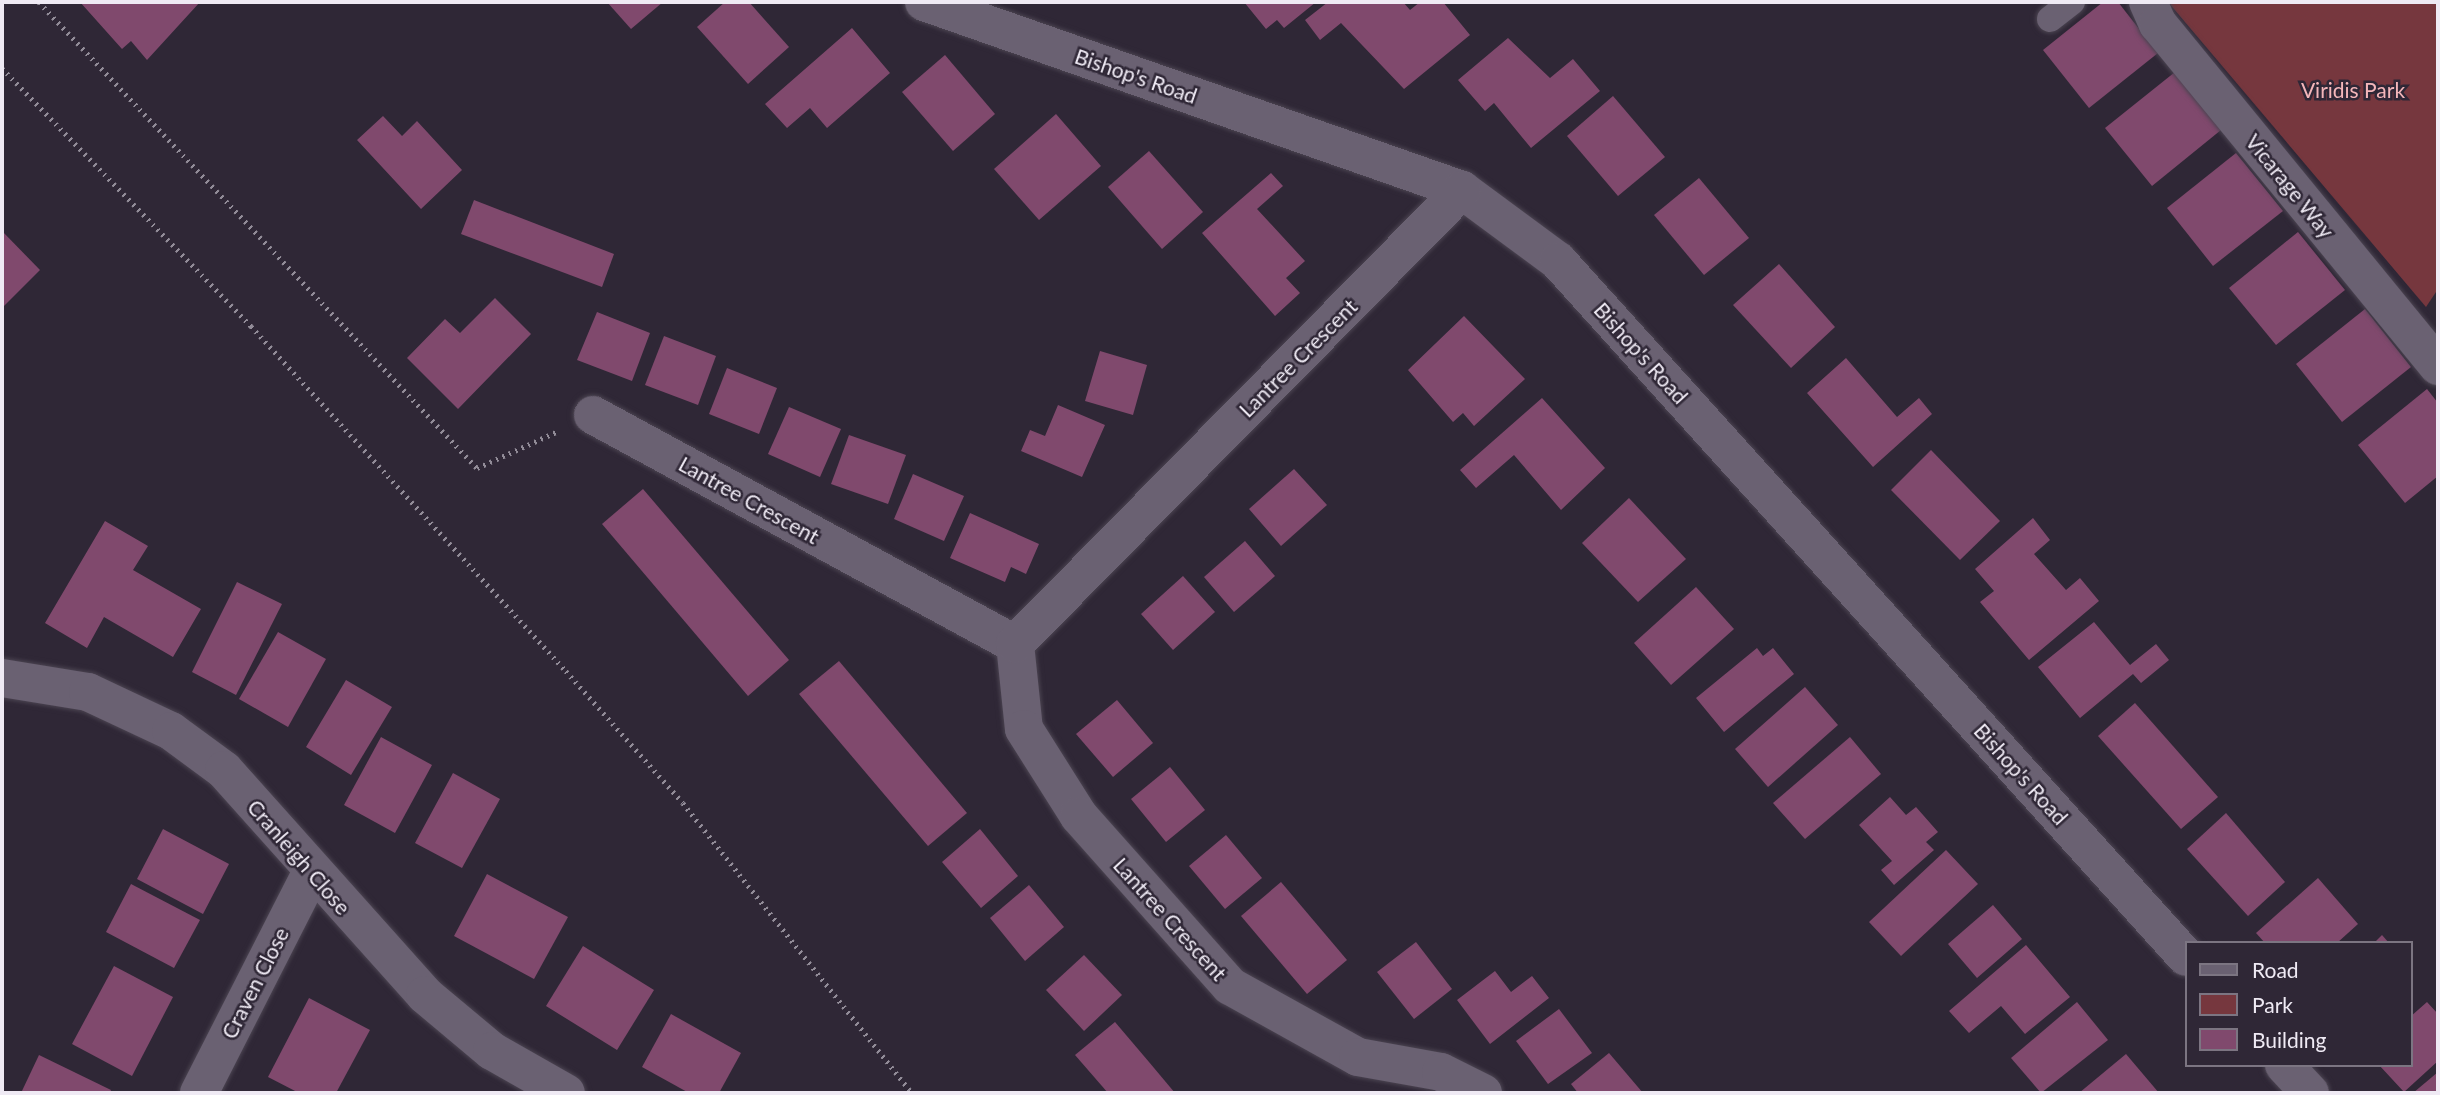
<!DOCTYPE html>
<html>
<head>
<meta charset="utf-8">
<style>
	body { margin:0 }
	#map { position:relative; width:2440px; height:1095px; overflow:hidden; background:#2f2736; font-family:Lato,sans-serif }
	div>[style] { position:absolute }
	[style*='--x'] { left:calc(var(--x)*1px); top:calc(var(--y)*1px); width:calc(var(--w)*1px); rotate:calc(var(--a)*1deg) }
	.green>* { inset:0; background:#76373e }
	.building>* { inset:0; background:#80496d }
	.path>* { height:4.5px; margin-top:-2.25px; transform-origin:0; background:repeating-linear-gradient(90deg,#928c98 0 2px,transparent 0 7px) }
	.roads { filter:drop-shadow(0 0 2px #4b4451) drop-shadow(0 0 2px #4b4451) }
	.service>* { height:26px; margin:-13px; padding:0 13px; transform-origin:13px; border-radius:13px; background:#6a6172 }
	.minor>* { height:38px; margin:-19px; padding:0 19px; transform-origin:19px; border-radius:19px; background:#6a6172 }
	span { translate:-50% -50%; white-space:nowrap; text-align:center; line-height:1.15; -webkit-text-stroke:5px #2f2736; paint-order:stroke }
	.street-label { font-size:21px; color:#efeaf4 }
	.park-label { font-size:21px; color:#f4b6ba }
	.frame { position:absolute; inset:0; border:4px solid #efeaf4; pointer-events:none }
	.legend { position:absolute; left:2185px; top:941px; width:228px; height:126px; box-sizing:border-box; background:#2f2736; border:2px solid #7c7582; margin:0; padding:9px 12px; list-style:none; font-size:21px; color:#efeaf4 }
	.legend li { display:flex; align-items:center; gap:14px; height:35px }
	.legend b { width:35px; border:2px solid #7c7582 }
</style>
</head>
<body>
<div id="map">
	<div class="green">
		<div style="clip-path:polygon(2168px 2px,2438px 2px,2438px 289px,2426px 307px)"></div>
	</div>
	<div class="building">
		<div style="clip-path:polygon(80px 2px,200px 2px,147px 60px,131px 41px,122px 49px)"></div>
		<div style="clip-path:polygon(607px 2px,663px 2px,631px 29px)"></div>
		<div style="clip-path:polygon(725px 2px,749px 2px,789px 47px,748px 84px,697px 27px)"></div>
		<div style="clip-path:polygon(1244px 2px,1316px 2px,1284px 28px,1277px 20px,1266px 29px)"></div>
		<div style="clip-path:polygon(1328px 2px,1403px 2px,1410px 10px,1420px 2px,1443px 2px,1470px 35px,1404px 89px,1341px 23px,1320px 40px,1305px 20px)"></div>
		<div style="clip-path:polygon(2103px 2px,2118px 2px,2158px 53px,2089px 108px,2043px 50px)"></div>
		<div style="clip-path:polygon(852px 28px,890px 73px,827px 128px,810px 108px,787px 128px,765px 104px)"></div>
		<div style="clip-path:polygon(1508px 38px,1550px 78px,1573px 59px,1600px 91px,1531px 148px,1494px 103px,1485px 111px,1458px 80px)"></div>
		<div style="clip-path:polygon(945px 55px,995px 114px,953px 151px,902px 92px)"></div>
		<div style="clip-path:polygon(2175px 72px,2221px 130px,2152px 186px,2105px 128px)"></div>
		<div style="clip-path:polygon(1613px 96px,1665px 157px,1618px 196px,1567px 136px)"></div>
		<div style="clip-path:polygon(1056px 114px,1101px 166px,1039px 220px,994px 169px)"></div>
		<div style="clip-path:polygon(383px 116px,402px 136px,417px 121px,462px 170px,421px 209px,357px 140px)"></div>
		<div style="clip-path:polygon(1149px 151px,1203px 212px,1162px 249px,1108px 187px)"></div>
		<div style="clip-path:polygon(2236px 153px,2283px 211px,2213px 266px,2167px 208px)"></div>
		<div style="clip-path:polygon(1271px 173px,1283px 186px,1257px 209px,1305px 261px,1286px 278px,1300px 293px,1275px 316px,1202px 233px)"></div>
		<div style="clip-path:polygon(1699px 178px,1749px 238px,1704px 275px,1654px 215px)"></div>
		<div style="clip-path:polygon(474px 200px,614px 254px,602px 287px,461px 234px)"></div>
		<div style="clip-path:polygon(2px 231px,40px 270px,2px 308px)"></div>
		<div style="clip-path:polygon(2298px 232px,2345px 290px,2276px 345px,2229px 288px)"></div>
		<div style="clip-path:polygon(1779px 264px,1835px 327px,1791px 368px,1733px 305px)"></div>
		<div style="clip-path:polygon(495px 298px,531px 334px,458px 409px,407px 358px,445px 319px,460px 333px)"></div>
		<div style="clip-path:polygon(2365px 309px,2411px 367px,2342px 422px,2296px 364px)"></div>
		<div style="clip-path:polygon(597px 312px,650px 333px,632px 381px,577px 360px)"></div>
		<div style="clip-path:polygon(1464px 316px,1525px 379px,1474px 426px,1463px 413px,1453px 422px,1408px 370px)"></div>
		<div style="clip-path:polygon(664px 336px,716px 356px,698px 405px,645px 385px)"></div>
		<div style="clip-path:polygon(1100px 351px,1147px 365px,1133px 415px,1085px 401px)"></div>
		<div style="clip-path:polygon(1846px 358px,1897px 417px,1919px 398px,1932px 414px,1873px 467px,1807px 393px)"></div>
		<div style="clip-path:polygon(727px 368px,777px 388px,759px 434px,709px 414px)"></div>
		<div style="clip-path:polygon(2427px 389px,2438px 403px,2438px 476px,2405px 503px,2358px 445px)"></div>
		<div style="clip-path:polygon(1542px 398px,1605px 468px,1561px 510px,1514px 455px,1476px 488px,1460px 470px)"></div>
		<div style="clip-path:polygon(1058px 405px,1105px 425px,1082px 477px,1021px 451px,1030px 430px,1045px 436px)"></div>
		<div style="clip-path:polygon(789px 407px,841px 429px,820px 477px,768px 454px)"></div>
		<div style="clip-path:polygon(849px 435px,906px 455px,888px 504px,831px 484px)"></div>
		<div style="clip-path:polygon(1931px 450px,2000px 521px,1960px 560px,1891px 490px)"></div>
		<div style="clip-path:polygon(1294px 469px,1327px 505px,1281px 546px,1249px 509px)"></div>
		<div style="clip-path:polygon(913px 474px,964px 496px,944px 541px,894px 519px)"></div>
		<div style="clip-path:polygon(643px 489px,789px 660px,748px 696px,602px 524px)"></div>
		<div style="clip-path:polygon(1629px 498px,1686px 559px,1638px 602px,1582px 543px)"></div>
		<div style="clip-path:polygon(970px 513px,1039px 544px,1026px 574px,1011px 567px,1005px 582px,950px 558px)"></div>
		<div style="clip-path:polygon(2033px 518px,2050px 540px,2034px 554px,2066px 590px,2080px 578px,2099px 601px,2029px 660px,1980px 602px,1994px 591px,1975px 569px)"></div>
		<div style="clip-path:polygon(105px 521px,148px 546px,133px 570px,201px 609px,173px 657px,104px 617px,87px 648px,45px 623px)"></div>
		<div style="clip-path:polygon(1245px 541px,1275px 576px,1234px 612px,1204px 577px)"></div>
		<div style="clip-path:polygon(1183px 576px,1215px 612px,1173px 650px,1141px 614px)"></div>
		<div style="clip-path:polygon(237px 582px,282px 604px,236px 695px,192px 672px)"></div>
		<div style="clip-path:polygon(1696px 587px,1734px 629px,1671px 685px,1634px 643px)"></div>
		<div style="clip-path:polygon(2094px 622px,2130px 665px,2156px 644px,2169px 660px,2141px 683px,2133px 674px,2080px 718px,2038px 667px)"></div>
		<div style="clip-path:polygon(278px 632px,326px 659px,288px 727px,239px 699px)"></div>
		<div style="clip-path:polygon(1757px 648px,1763px 656px,1773px 648px,1794px 674px,1724px 732px,1696px 698px)"></div>
		<div style="clip-path:polygon(839px 661px,967px 813px,928px 846px,799px 694px)"></div>
		<div style="clip-path:polygon(346px 680px,392px 707px,351px 775px,306px 747px)"></div>
		<div style="clip-path:polygon(1805px 687px,1838px 725px,1768px 787px,1735px 749px)"></div>
		<div style="clip-path:polygon(1117px 700px,1153px 743px,1113px 777px,1076px 734px)"></div>
		<div style="clip-path:polygon(2135px 703px,2218px 797px,2181px 829px,2098px 736px)"></div>
		<div style="clip-path:polygon(381px 737px,432px 765px,395px 833px,344px 805px)"></div>
		<div style="clip-path:polygon(1850px 737px,1881px 774px,1805px 839px,1773px 803px)"></div>
		<div style="clip-path:polygon(1170px 767px,1205px 810px,1166px 842px,1131px 799px)"></div>
		<div style="clip-path:polygon(453px 773px,500px 799px,462px 868px,415px 843px)"></div>
		<div style="clip-path:polygon(1890px 797px,1906px 815px,1916px 807px,1938px 832px,1926px 842px,1934px 850px,1894px 885px,1881px 870px,1892px 861px,1859px 825px)"></div>
		<div style="clip-path:polygon(2226px 813px,2285px 882px,2248px 916px,2187px 849px)"></div>
		<div style="clip-path:polygon(163px 829px,229px 864px,203px 914px,137px 879px)"></div>
		<div style="clip-path:polygon(980px 829px,1018px 876px,981px 908px,942px 862px)"></div>
		<div style="clip-path:polygon(1226px 835px,1262px 878px,1225px 909px,1189px 866px)"></div>
		<div style="clip-path:polygon(1946px 850px,1978px 884px,1901px 956px,1869px 922px)"></div>
		<div style="clip-path:polygon(487px 874px,568px 917px,534px 979px,454px 936px)"></div>
		<div style="clip-path:polygon(2318px 878px,2358px 924px,2337px 943px,2265px 943px,2256px 933px)"></div>
		<div style="clip-path:polygon(1281px 882px,1347px 960px,1307px 994px,1241px 916px)"></div>
		<div style="clip-path:polygon(131px 884px,200px 920px,174px 968px,106px 932px)"></div>
		<div style="clip-path:polygon(1029px 885px,1064px 927px,1025px 961px,990px 918px)"></div>
		<div style="clip-path:polygon(1993px 905px,2022px 939px,1977px 978px,1948px 944px)"></div>
		<div style="clip-path:polygon(2382px 935px,2389px 943px,2374px 943px)"></div>
		<div style="clip-path:polygon(1416px 942px,1452px 989px,1414px 1019px,1377px 972px)"></div>
		<div style="clip-path:polygon(2026px 945px,2070px 997px,2025px 1034px,2001px 1006px,1969px 1033px,1949px 1011px)"></div>
		<div style="clip-path:polygon(583px 946px,654px 990px,617px 1050px,546px 1006px)"></div>
		<div style="clip-path:polygon(1084px 955px,1122px 995px,1084px 1031px,1046px 990px)"></div>
		<div style="clip-path:polygon(114px 966px,173px 997px,132px 1076px,72px 1044px)"></div>
		<div style="clip-path:polygon(1495px 971px,1511px 992px,1532px 976px,1549px 998px,1490px 1044px,1457px 1000px)"></div>
		<div style="clip-path:polygon(309px 998px,370px 1030px,336px 1093px,299px 1093px,268px 1077px)"></div>
		<div style="clip-path:polygon(2077px 1002px,2108px 1040px,2041px 1093px,2011px 1058px)"></div>
		<div style="clip-path:polygon(2427px 1002px,2438px 1014px,2438px 1061px,2404px 1092px,2379px 1065px,2410px 1065px,2410px 1017px)"></div>
		<div style="clip-path:polygon(1559px 1009px,1592px 1053px,1548px 1084px,1516px 1041px)"></div>
		<div style="clip-path:polygon(671px 1014px,741px 1053px,719px 1093px,689px 1093px,642px 1067px)"></div>
		<div style="clip-path:polygon(1115px 1022px,1149px 1062px,1175px 1093px,1108px 1093px,1075px 1055px)"></div>
		<div style="clip-path:polygon(1609px 1053px,1643px 1093px,1578px 1093px,1571px 1084px)"></div>
		<div style="clip-path:polygon(2126px 1054px,2159px 1093px,2079px 1093px)"></div>
		<div style="clip-path:polygon(39px 1055px,111px 1090px,110px 1093px,21px 1093px)"></div>
		<div style="clip-path:polygon(2438px 1072px,2438px 1093px,2413px 1093px)"></div>
	</div>
	<div class="path">
		<div style="--x:39;--y:2;--w:640;--a:46.77"></div>
		<div style="--x:477;--y:468;--w:87;--a:-24.5"></div>
		<div style="--x:2;--y:68;--w:359;--a:46"></div>
		<div style="--x:251;--y:326;--w:467;--a:47.6"></div>
		<div style="--x:566;--y:671;--w:176;--a:48.4"></div>
		<div style="--x:683;--y:803;--w:370;--a:51.7"></div>
	</div>
	<div class="roads">
		<div class="service">
			<div style="--x:2050;--y:19;--w:28;--a:-38"></div>
		</div>
		<div class="minor">
			<div style="--x:924;--y:2;--w:570;--a:19.26"></div>
			<div style="--x:1462;--y:190;--w:119;--a:36.5"></div>
			<div style="--x:1558;--y:261;--w:937;--a:47.94"></div>
			<div style="--x:2148;--y:2;--w:24;--a:66"></div>
			<div style="--x:2158;--y:24;--w:442;--a:50.7"></div>
			<div style="--x:593;--y:415;--w:480;--a:28.5"></div>
			<div style="--x:1015;--y:644;--w:85;--a:84"></div>
			<div style="--x:1024;--y:729;--w:103;--a:57.7"></div>
			<div style="--x:1079;--y:816;--w:227;--a:48.4"></div>
			<div style="--x:1230;--y:986;--w:146;--a:29"></div>
			<div style="--x:1358;--y:1057;--w:84;--a:10.2"></div>
			<div style="--x:1441;--y:1072;--w:47;--a:26.6"></div>
			<div style="--x:1015;--y:644;--w:637;--a:-45.45"></div>
			<div style="--x:2;--y:678;--w:87;--a:9.2"></div>
			<div style="--x:88;--y:692;--w:92;--a:25.2"></div>
			<div style="--x:171;--y:731;--w:66;--a:36.3"></div>
			<div style="--x:224;--y:770;--w:302;--a:48.2"></div>
			<div style="--x:425;--y:995;--w:87;--a:39.9"></div>
			<div style="--x:492;--y:1051;--w:85;--a:29.6"></div>
			<div style="--x:2284;--y:1065;--w:38;--a:47"></div>
			<div style="--x:199;--y:1093;--w:247;--a:-63"></div>
		</div>
	</div>
	<div class="street-label">
		<span style="left:1136px;top:76px;rotate:19deg">Bishop's Road</span>
		<span style="left:2290px;top:186px;rotate:51deg">Vicarage Way</span>
		<span style="left:1641px;top:353px;rotate:48deg">Bishop's Road</span>
		<span style="left:1298px;top:358px;rotate:-45deg">Lantree Crescent</span>
		<span style="left:749px;top:500px;rotate:29deg">Lantree Crescent</span>
		<span style="left:2021px;top:774px;rotate:48deg">Bishop's Road</span>
		<span style="left:299px;top:857px;rotate:49deg">Cranleigh Close</span>
		<span style="left:1170px;top:919px;rotate:48deg">Lantree Crescent</span>
		<span style="left:255px;top:983px;rotate:-63deg">Craven Close</span>
	</div>
	<div class="park-label">
		<span style="left:2353px;top:90px">Viridis Park</span>
	</div>
	<div class="frame"></div>
	<ul class="legend">
	<li><b style="height:9px;background:#6a6172"></b>Road</li>
	<li><b style="height:19px;background:#76373e"></b>Park</li>
	<li><b style="height:19px;background:#80496d"></b>Building</li>
	</ul>
</div>
</body>
</html>
